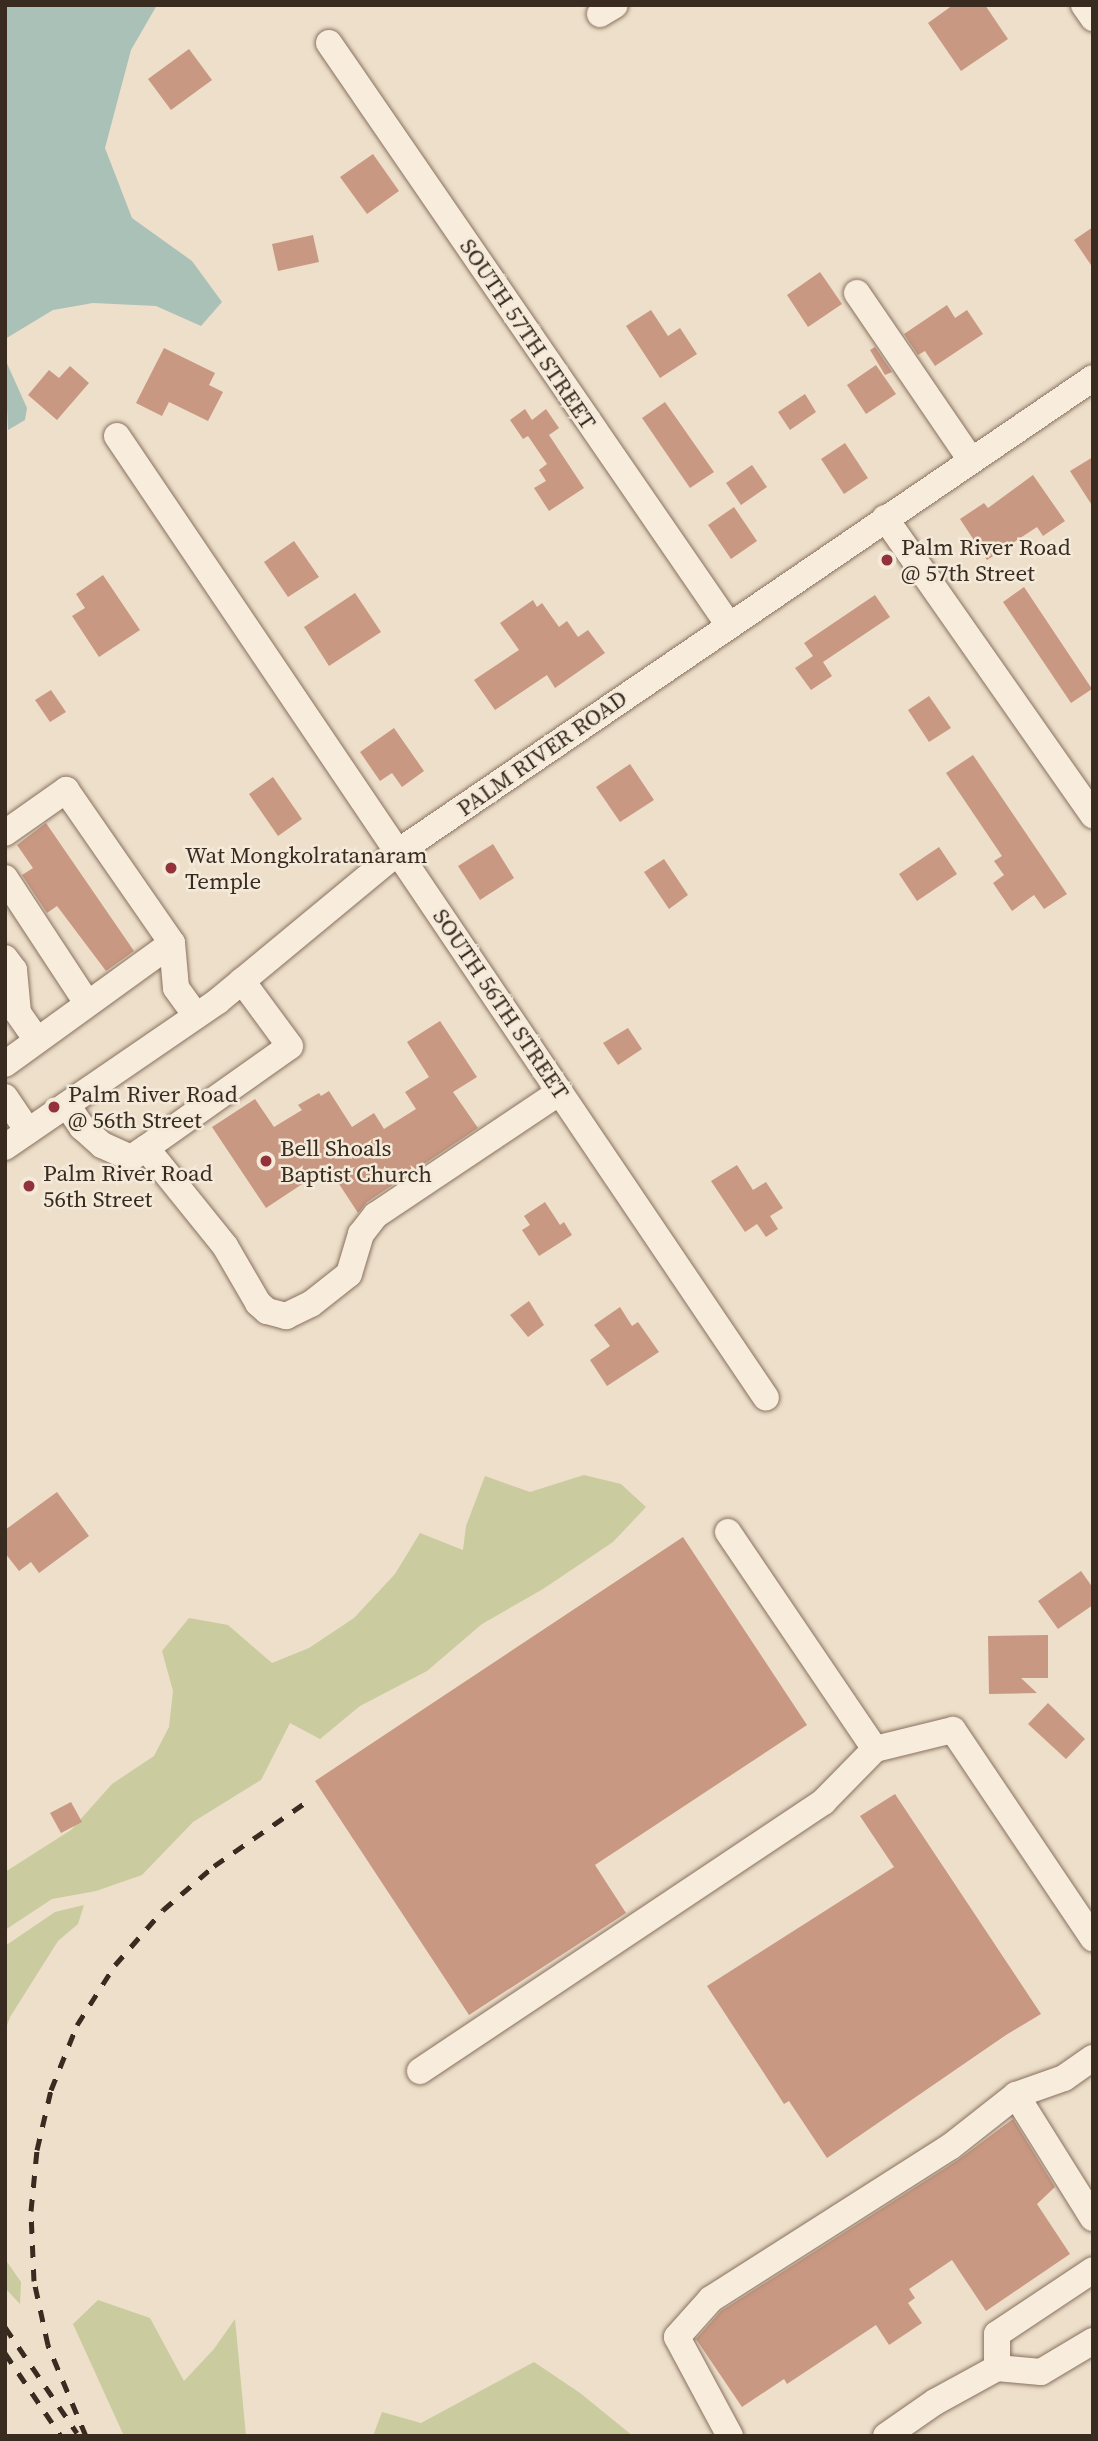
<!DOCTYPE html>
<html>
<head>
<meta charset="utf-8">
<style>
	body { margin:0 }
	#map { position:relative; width:1098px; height:2441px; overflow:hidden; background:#eddfca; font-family:"Source Serif 4",serif }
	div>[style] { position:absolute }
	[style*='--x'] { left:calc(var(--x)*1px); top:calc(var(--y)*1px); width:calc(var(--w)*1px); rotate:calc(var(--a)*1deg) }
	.green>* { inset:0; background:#cacb9e }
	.water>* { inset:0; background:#aac1b8 }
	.building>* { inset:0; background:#c99882 }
	.roads { filter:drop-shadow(0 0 2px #88715f) drop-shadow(0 0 2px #88715f) }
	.minor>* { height:26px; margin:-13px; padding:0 13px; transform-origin:13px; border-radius:13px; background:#f8eddd }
	.rail>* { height:5px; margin-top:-2.5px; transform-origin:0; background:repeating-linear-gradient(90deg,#3a2b21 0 12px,transparent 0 24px) }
	.dots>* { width:19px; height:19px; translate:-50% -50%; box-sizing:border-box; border:4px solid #f4ead9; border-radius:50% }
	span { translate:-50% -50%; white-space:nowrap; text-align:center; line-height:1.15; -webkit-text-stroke:5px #f4ead9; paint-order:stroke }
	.street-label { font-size:23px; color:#3a2b21 }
	.poi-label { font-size:23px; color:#3a2b21 }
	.left { translate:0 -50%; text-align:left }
	.frame { position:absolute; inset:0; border:7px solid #3a2b21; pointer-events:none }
</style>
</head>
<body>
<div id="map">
	<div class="green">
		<div style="clip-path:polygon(584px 1475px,621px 1484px,646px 1507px,613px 1542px,543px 1589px,482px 1624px,427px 1671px,360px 1706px,320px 1739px,290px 1723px,261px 1780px,193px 1822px,142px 1875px,96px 1891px,52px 1899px,5px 1930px,5px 1872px,71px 1830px,112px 1784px,154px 1756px,169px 1727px,173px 1691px,162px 1651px,189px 1618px,228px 1625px,272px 1663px,309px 1648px,354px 1618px,395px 1574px,420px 1533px,463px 1550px,466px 1526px,485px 1476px,530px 1492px)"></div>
		<div style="clip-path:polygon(84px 1905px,78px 1924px,58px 1941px,10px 2017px,5px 2031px,5px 1946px,55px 1912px)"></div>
		<div style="clip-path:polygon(5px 2259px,21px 2282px,20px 2304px,5px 2288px)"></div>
		<div style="clip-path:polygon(98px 2300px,150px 2318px,184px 2381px,214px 2349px,235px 2319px,246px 2436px,124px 2436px,73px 2324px)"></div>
		<div style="clip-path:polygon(534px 2362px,580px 2393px,633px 2436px,373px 2436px,382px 2412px,421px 2423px)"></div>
	</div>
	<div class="water">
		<div style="clip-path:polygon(5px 5px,157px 5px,131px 50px,105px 148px,132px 218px,192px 261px,222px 302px,201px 326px,156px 306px,93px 303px,53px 310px,5px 339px)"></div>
		<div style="clip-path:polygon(5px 359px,27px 408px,25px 420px,8px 430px)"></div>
	</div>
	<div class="building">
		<div style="clip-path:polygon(953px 5px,985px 5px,1008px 39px,961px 71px,928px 23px)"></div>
		<div style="clip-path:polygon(189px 49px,212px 80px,171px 110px,148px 79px)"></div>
		<div style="clip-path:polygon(373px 154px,399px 191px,367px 214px,340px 177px)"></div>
		<div style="clip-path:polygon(1093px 227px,1093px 268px,1074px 240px)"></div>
		<div style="clip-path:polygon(313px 235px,319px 262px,278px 271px,272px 244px)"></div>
		<div style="clip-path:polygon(820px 272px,842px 304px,808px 327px,787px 295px)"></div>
		<div style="clip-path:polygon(947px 305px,955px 318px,967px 310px,983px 334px,935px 366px,925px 351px,918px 355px,904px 334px)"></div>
		<div style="clip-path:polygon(651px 310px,668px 336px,680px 328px,697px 354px,660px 378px,626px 326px)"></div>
		<div style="clip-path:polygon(875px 347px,892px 372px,885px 375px,870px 350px)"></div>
		<div style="clip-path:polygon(164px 348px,215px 373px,209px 385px,223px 392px,208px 421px,169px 402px,162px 416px,136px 403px)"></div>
		<div style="clip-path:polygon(876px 365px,896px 394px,866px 414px,847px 385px)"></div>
		<div style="clip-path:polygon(70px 366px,89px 383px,57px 420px,28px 395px,49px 370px,59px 378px)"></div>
		<div style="clip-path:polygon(805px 394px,816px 412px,790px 430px,778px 412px)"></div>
		<div style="clip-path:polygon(665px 402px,714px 472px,690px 488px,642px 418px)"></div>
		<div style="clip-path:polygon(525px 409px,532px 420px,546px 409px,559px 428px,549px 435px,584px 488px,549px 511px,534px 488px,546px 481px,539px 470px,547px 464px,528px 436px,523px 439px,510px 420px)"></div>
		<div style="clip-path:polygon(845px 443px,868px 478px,844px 494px,821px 459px)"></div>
		<div style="clip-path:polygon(1093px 457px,1093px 507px,1070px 471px)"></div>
		<div style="clip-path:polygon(752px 465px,767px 487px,741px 505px,726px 483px)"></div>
		<div style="clip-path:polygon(1033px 475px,1065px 521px,1043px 536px,1037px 527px,987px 560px,960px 519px,984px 503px,988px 508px)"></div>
		<div style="clip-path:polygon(734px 507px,757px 541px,731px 559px,708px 525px)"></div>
		<div style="clip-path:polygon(294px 541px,319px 577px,288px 597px,264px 562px)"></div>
		<div style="clip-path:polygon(103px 575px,140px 630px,99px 657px,72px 616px,85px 608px,76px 594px)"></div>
		<div style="clip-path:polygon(1024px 587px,1092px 689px,1071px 703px,1003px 602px)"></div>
		<div style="clip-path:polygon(355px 593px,381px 632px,329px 666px,304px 627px)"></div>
		<div style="clip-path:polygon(875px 595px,890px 617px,823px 662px,832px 676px,811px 690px,795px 668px,813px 656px,804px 643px)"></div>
		<div style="clip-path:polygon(533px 600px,537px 607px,542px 603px,559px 627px,567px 621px,578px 637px,588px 630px,605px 653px,555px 688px,547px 675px,495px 710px,474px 680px,519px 650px,500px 623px)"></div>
		<div style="clip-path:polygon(51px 690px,66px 712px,50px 722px,35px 700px)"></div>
		<div style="clip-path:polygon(929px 696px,951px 728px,929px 742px,908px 710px)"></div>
		<div style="clip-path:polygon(394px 728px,424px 771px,402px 787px,392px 773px,380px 781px,360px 752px)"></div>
		<div style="clip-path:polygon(973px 755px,1067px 894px,1044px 909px,1034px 895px,1012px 911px,993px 883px,1004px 875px,994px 861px,1002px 856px,946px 773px)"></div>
		<div style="clip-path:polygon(630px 764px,654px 800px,620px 822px,596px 787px)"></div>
		<div style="clip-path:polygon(273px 777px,302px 819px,278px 836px,249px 794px)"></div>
		<div style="clip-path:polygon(46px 823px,134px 951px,106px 971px,57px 906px,47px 913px,22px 875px,33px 868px,17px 845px)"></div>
		<div style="clip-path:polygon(493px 844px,514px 878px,480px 900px,458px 866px)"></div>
		<div style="clip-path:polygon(939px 847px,957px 874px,917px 901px,899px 874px)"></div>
		<div style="clip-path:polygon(664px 859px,688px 895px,669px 909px,644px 872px)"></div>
		<div style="clip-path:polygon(440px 1021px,477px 1077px,453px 1092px,478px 1128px,367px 1202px,358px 1213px,328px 1167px,266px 1208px,212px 1127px,255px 1099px,274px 1127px,302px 1110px,298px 1105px,319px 1093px,321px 1096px,329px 1091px,352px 1127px,374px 1113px,384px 1129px,416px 1109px,405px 1092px,429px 1077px,407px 1042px)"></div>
		<div style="clip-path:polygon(628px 1028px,642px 1049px,618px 1065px,603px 1043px)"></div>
		<div style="clip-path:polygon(737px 1165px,753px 1190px,766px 1182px,783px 1208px,770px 1216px,778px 1229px,766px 1237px,757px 1224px,745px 1232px,711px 1181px)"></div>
		<div style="clip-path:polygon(545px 1202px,560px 1225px,564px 1222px,572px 1235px,539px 1256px,522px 1230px,530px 1225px,524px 1216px)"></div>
		<div style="clip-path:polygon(529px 1301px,544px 1325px,528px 1337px,510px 1315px)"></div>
		<div style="clip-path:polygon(620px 1307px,632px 1326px,638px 1322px,659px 1352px,607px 1386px,590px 1360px,610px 1346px,594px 1325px)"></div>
		<div style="clip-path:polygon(57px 1492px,89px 1536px,39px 1573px,31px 1562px,19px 1571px,5px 1553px,5px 1530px)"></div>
		<div style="clip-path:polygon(683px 1537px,807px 1725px,595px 1865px,626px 1913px,469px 2015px,315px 1781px)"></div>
		<div style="clip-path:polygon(1081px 1571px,1093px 1588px,1093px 1605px,1058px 1629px,1038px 1601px)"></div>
		<div style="clip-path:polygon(1048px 1635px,1048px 1678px,1021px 1678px,1037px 1693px,989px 1694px,988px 1636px)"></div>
		<div style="clip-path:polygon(1048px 1703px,1085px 1739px,1066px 1759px,1028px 1724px)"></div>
		<div style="clip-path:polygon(895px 1794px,1041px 2014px,1006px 2035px,827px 2158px,789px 2101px,784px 2104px,707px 1986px,894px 1867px,860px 1816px)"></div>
		<div style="clip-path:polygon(71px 1802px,82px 1822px,61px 1833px,50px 1813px)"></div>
		<div style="clip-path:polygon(1013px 2119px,1055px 2187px,1037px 2204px,1070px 2254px,986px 2311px,952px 2260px,909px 2289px,915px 2298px,908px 2303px,922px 2323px,889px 2345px,876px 2325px,787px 2384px,784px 2379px,742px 2407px,696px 2339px,721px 2311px,958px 2160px)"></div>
	</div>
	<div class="roads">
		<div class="minor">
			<div style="--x:1084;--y:5;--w:16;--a:55"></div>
			<div style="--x:600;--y:14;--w:17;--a:-31"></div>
			<div style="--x:329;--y:43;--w:705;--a:55.52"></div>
			<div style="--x:857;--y:293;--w:202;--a:55.7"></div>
			<div style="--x:117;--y:436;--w:1160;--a:55.99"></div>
			<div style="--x:885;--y:518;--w:363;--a:55"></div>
			<div style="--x:5;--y:833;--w:75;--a:-35.2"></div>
			<div style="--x:66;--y:790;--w:186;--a:55.3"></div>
			<div style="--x:172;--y:943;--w:45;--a:84.9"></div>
			<div style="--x:176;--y:988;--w:34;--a:54"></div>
			<div style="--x:5;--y:878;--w:149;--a:56.7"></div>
			<div style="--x:5;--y:958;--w:15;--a:53"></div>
			<div style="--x:14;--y:970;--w:43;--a:84.7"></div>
			<div style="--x:18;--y:1013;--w:32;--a:55"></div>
			<div style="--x:5;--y:1064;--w:206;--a:-35.9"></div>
			<div style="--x:5;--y:1097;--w:41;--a:55.9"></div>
			<div style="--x:67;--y:1105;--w:27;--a:56"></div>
			<div style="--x:82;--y:1127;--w:27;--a:42"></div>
			<div style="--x:102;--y:1145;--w:32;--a:24"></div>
			<div style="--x:131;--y:1158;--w:18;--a:-34"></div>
			<div style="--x:146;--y:1148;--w:176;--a:-35.3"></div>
			<div style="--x:290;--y:1046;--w:81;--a:-126.4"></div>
			<div style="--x:5;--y:1147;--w:258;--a:-34.4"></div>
			<div style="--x:218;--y:1001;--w:234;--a:-39.6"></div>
			<div style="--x:398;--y:852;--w:841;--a:-34.29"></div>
			<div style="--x:146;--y:1148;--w:126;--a:51.1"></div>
			<div style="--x:225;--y:1246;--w:66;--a:59.9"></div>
			<div style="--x:258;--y:1303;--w:12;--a:42"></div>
			<div style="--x:267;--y:1311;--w:20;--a:15"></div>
			<div style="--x:286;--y:1316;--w:28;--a:-26"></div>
			<div style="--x:311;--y:1304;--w:48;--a:-38.3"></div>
			<div style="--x:349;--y:1274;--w:42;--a:-73.3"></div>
			<div style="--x:361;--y:1234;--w:24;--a:-52"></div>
			<div style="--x:376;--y:1215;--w:221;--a:-33.8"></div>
			<div style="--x:728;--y:1532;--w:262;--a:55.9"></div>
			<div style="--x:875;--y:1749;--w:80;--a:-13.7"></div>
			<div style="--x:953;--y:1730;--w:251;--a:56.1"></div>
			<div style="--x:420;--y:2071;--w:485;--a:-33.7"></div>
			<div style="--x:823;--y:1802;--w:74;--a:-45.5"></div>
			<div style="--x:1016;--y:2095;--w:145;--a:58"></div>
			<div style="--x:997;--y:2368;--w:34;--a:-90"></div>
			<div style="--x:997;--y:2334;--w:115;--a:-33.7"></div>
			<div style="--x:730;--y:2436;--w:112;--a:-118.2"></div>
			<div style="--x:677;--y:2337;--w:51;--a:-48.2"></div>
			<div style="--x:711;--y:2299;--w:283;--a:-32.5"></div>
			<div style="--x:950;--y:2147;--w:84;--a:-38.2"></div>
			<div style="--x:1016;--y:2095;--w:51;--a:-19.5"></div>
			<div style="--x:1064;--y:2078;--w:35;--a:-35"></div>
			<div style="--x:886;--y:2436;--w:60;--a:-34.8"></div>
			<div style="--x:935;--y:2402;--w:71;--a:-28.7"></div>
			<div style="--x:997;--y:2368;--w:44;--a:5.2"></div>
			<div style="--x:1041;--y:2372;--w:61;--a:-30.8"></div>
		</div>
	</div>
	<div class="rail">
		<div style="--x:5;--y:2327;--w:128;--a:55.8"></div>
		<div style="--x:5;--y:2353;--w:100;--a:56"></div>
		<div style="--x:86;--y:2436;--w:99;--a:-112.7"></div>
		<div style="--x:48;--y:2345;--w:66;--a:-102.3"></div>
		<div style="--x:34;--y:2281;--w:70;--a:-92.5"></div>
		<div style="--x:31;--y:2211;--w:61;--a:-84.4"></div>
		<div style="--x:37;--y:2150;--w:62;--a:-76.9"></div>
		<div style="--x:51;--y:2090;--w:70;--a:-68.2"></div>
		<div style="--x:77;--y:2025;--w:71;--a:-57.7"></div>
		<div style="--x:115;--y:1965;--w:73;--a:-48.9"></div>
		<div style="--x:163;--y:1910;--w:67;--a:-40.8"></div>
		<div style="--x:214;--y:1866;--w:112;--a:-34.8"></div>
	</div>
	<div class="dots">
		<div style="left:887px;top:560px;background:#94323c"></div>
		<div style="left:171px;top:868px;background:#94323c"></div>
		<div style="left:54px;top:1107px;background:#94323c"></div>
		<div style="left:266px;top:1161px;background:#94323c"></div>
		<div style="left:29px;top:1186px;background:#94323c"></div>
	</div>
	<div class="street-label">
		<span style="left:528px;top:334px;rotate:56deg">SOUTH 57TH STREET</span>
		<span style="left:542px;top:753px;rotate:-35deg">PALM RIVER ROAD</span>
		<span style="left:501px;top:1004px;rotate:56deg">SOUTH 56TH STREET</span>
	</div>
	<div class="poi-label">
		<span class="left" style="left:901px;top:560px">Palm River Road<br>@ 57th Street</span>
		<span class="left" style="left:185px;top:868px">Wat Mongkolratanaram<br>Temple</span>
		<span class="left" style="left:68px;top:1107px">Palm River Road<br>@ 56th Street</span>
		<span class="left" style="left:280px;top:1161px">Bell Shoals<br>Baptist Church</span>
		<span class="left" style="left:43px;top:1186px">Palm River Road<br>56th Street</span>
	</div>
	<div class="frame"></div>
</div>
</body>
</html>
